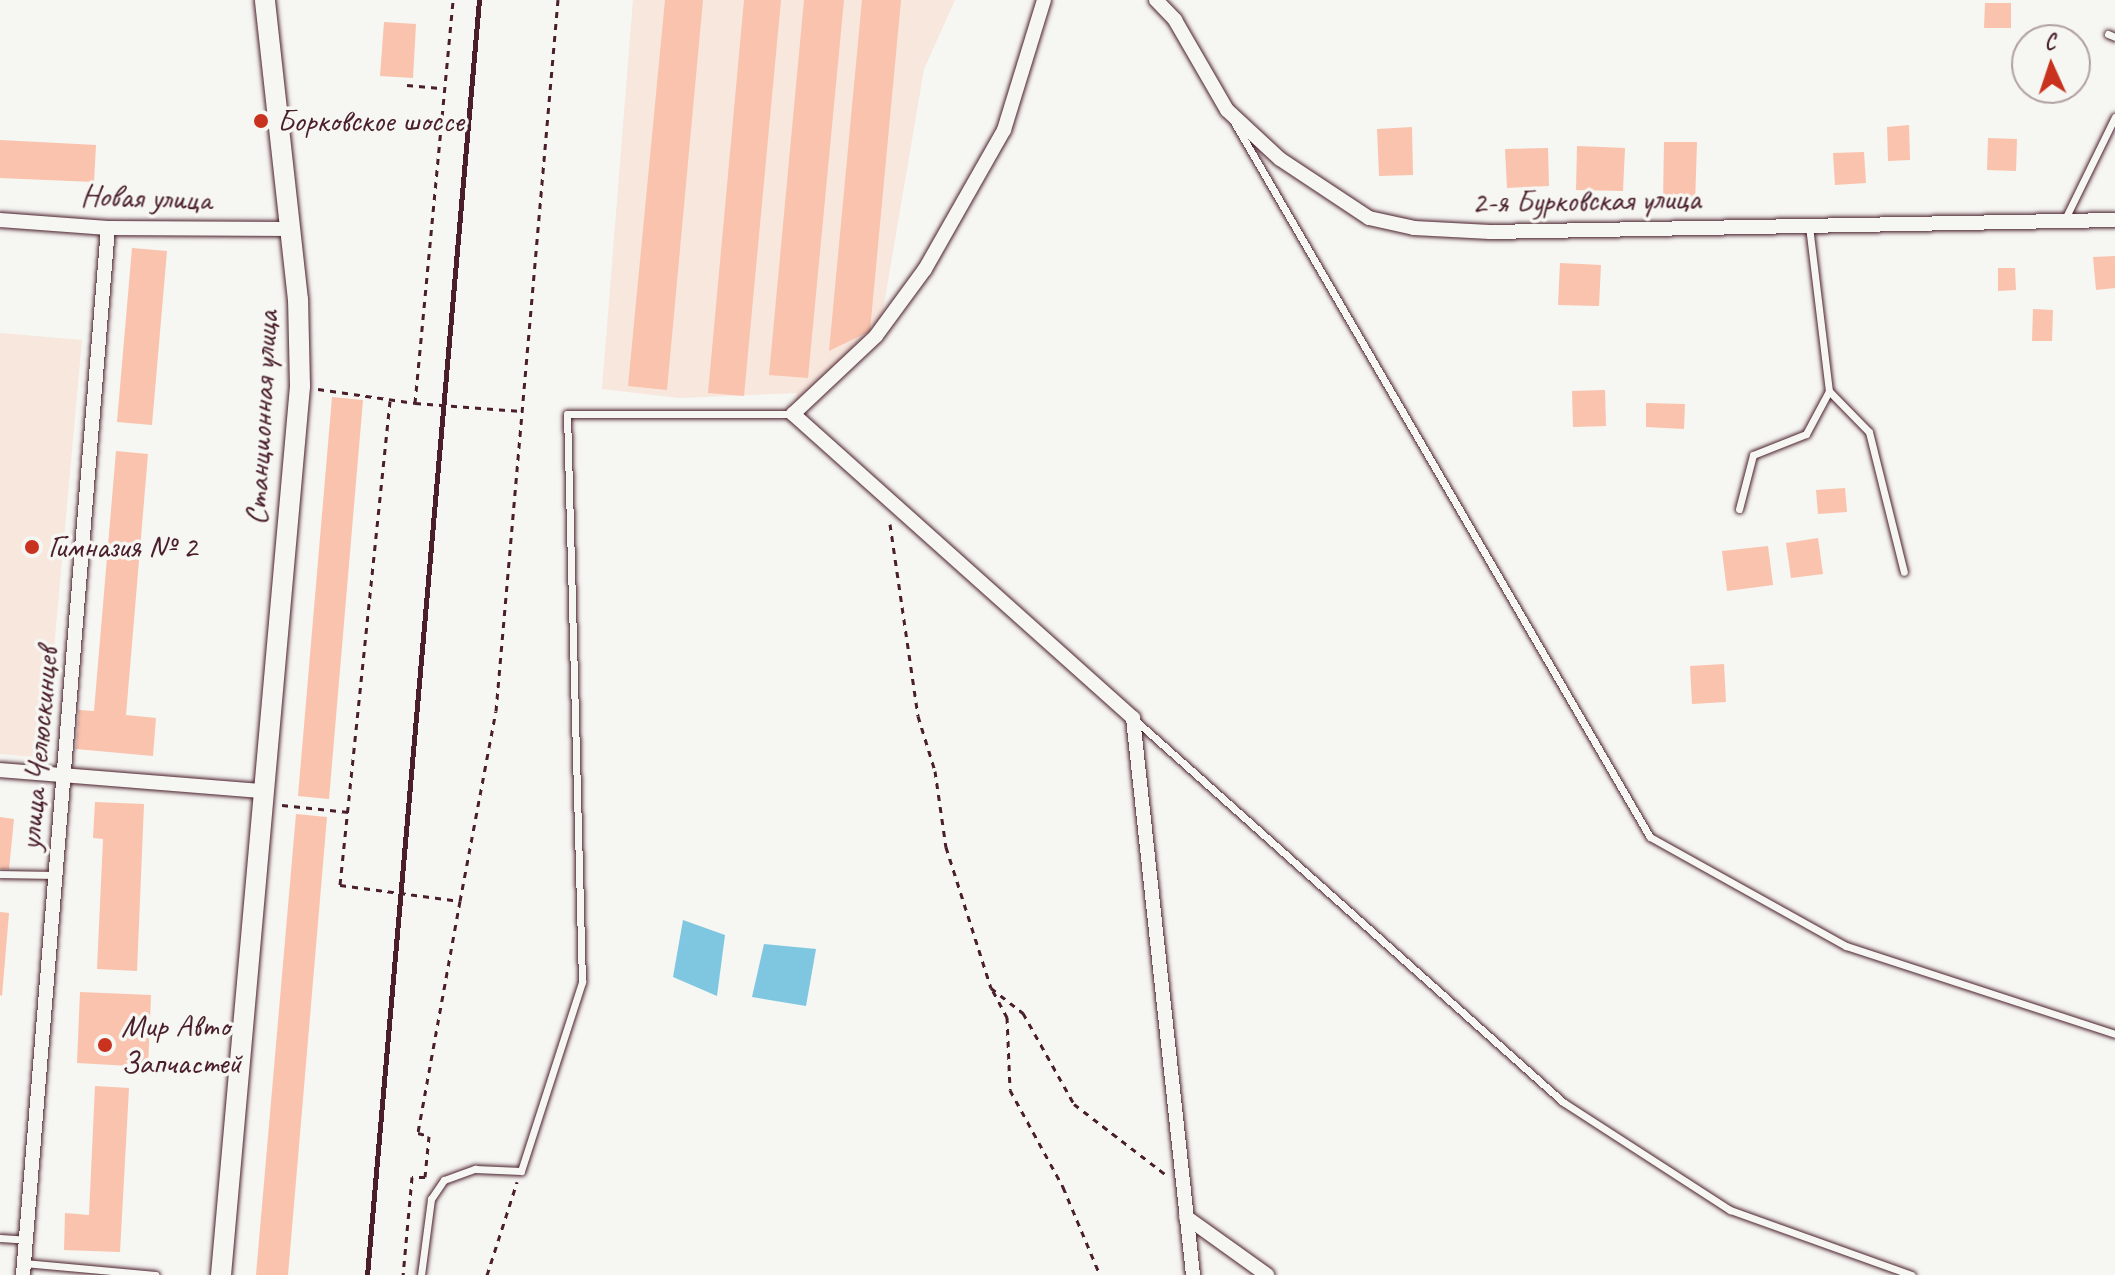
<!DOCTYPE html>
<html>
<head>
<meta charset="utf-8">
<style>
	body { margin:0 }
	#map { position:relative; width:2115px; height:1275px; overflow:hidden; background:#f6f6f2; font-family:Caveat,sans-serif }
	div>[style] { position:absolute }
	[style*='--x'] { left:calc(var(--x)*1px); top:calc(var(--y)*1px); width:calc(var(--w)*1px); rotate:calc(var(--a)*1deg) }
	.built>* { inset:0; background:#f7e7dd }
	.water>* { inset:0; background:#7fc7e0 }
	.building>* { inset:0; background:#fac3ad }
	.path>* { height:3px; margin-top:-1.5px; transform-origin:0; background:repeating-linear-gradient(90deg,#4a1f2b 0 6px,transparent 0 12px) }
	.roads { filter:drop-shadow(0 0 2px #4a1f2b) drop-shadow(0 0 2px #4a1f2b) }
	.service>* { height:7px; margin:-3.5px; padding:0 3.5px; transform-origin:3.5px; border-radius:3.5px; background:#f6f6f2 }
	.minor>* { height:14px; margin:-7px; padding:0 7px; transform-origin:7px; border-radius:7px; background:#f6f6f2 }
	.secondary>* { height:20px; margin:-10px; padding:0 10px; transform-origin:10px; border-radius:10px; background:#f6f6f2 }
	.rail>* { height:5px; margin:-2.5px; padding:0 2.5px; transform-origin:2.5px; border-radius:2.5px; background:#4a1f2b }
	.dots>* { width:22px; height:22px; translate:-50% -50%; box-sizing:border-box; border:4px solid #f6f6f2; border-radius:50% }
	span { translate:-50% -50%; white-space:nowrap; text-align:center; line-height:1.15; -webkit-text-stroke:7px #f6f6f2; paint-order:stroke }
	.poi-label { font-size:32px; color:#4a1f2b }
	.left { translate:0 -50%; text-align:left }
	.street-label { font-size:32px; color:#4a1f2b }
	.north { position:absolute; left:2011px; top:24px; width:80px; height:80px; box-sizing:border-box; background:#f6f6f2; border:2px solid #b1a0a2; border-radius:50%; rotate:357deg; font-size:22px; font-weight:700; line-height:32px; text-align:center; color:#4a1f2b }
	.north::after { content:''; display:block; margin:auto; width:28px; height:36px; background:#c8321e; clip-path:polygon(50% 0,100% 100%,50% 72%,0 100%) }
</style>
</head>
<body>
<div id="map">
	<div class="built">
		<div style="clip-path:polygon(633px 0,955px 0,924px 69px,880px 328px,793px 414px,797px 393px,679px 398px,602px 389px)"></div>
		<div style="clip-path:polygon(0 333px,82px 340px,44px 758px,0 754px)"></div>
	</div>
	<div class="water">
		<div style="clip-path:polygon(683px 920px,725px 935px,717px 996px,673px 977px)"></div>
		<div style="clip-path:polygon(764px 944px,816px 949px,806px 1006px,752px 997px)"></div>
	</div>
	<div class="building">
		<div style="clip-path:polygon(665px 0,703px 0,667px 390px,628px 386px)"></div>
		<div style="clip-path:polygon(744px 0,781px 0,744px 396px,708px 393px)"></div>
		<div style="clip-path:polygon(804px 0,844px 0,808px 378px,769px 375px)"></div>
		<div style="clip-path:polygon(862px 0,901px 0,870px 331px,829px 351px)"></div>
		<div style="clip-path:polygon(1985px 3px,2011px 3px,2011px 28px,1984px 28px)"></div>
		<div style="clip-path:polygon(384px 22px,416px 24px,413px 78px,380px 76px)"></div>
		<div style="clip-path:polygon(1909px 125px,1910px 160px,1888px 161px,1887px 127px)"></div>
		<div style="clip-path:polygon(1412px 127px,1413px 175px,1379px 176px,1377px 129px)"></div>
		<div style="clip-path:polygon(1988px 138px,2017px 139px,2016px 171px,1987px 170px)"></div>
		<div style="clip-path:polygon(0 140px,96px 145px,94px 182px,0 178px)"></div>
		<div style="clip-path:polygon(1664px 142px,1697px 142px,1695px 204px,1663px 203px)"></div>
		<div style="clip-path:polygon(1577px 146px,1625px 148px,1623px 191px,1576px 190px)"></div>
		<div style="clip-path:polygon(1548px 148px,1549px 186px,1507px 188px,1505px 149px)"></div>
		<div style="clip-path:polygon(1864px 152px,1866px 183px,1835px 185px,1833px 153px)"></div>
		<div style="clip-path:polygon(132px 248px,167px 251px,152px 425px,117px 422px)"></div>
		<div style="clip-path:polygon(2115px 256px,2115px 288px,2096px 290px,2093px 257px)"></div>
		<div style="clip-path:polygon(1560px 263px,1601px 265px,1599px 306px,1558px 305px)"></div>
		<div style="clip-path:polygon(1998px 268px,2015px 268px,2016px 290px,1998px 291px)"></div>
		<div style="clip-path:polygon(2033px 309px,2053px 310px,2052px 341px,2032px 341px)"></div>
		<div style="clip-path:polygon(1605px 390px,1606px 426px,1573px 427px,1572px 391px)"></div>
		<div style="clip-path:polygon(332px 397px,363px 400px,329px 799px,298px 796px)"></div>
		<div style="clip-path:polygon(1646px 403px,1685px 404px,1684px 429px,1646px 427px)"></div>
		<div style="clip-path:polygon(116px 451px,148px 454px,126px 715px,156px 718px,153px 756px,76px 749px,79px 710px,94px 711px)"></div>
		<div style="clip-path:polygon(1845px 488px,1847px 512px,1818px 514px,1816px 490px)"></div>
		<div style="clip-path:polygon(1818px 538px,1823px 574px,1791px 578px,1786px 543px)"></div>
		<div style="clip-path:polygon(1768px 546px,1773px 585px,1727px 591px,1722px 551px)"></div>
		<div style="clip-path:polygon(1724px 664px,1726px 702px,1692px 704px,1690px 666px)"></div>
		<div style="clip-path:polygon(95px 802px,144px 804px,137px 971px,97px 969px,103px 839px,93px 838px)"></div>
		<div style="clip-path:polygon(296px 814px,327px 817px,288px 1275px,256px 1275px)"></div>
		<div style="clip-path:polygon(0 817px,14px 819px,9px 869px,0 869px)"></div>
		<div style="clip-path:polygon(0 912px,9px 913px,2px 996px,0 995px)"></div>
		<div style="clip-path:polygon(80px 992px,151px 995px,148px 1067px,77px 1063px)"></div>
		<div style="clip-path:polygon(95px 1086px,129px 1088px,120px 1252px,64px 1250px,65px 1213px,89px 1215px)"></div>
	</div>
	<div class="path">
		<div style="--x:407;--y:85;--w:36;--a:5"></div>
		<div style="--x:318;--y:389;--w:98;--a:8.2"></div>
		<div style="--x:415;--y:403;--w:405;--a:-84.6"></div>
		<div style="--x:390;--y:401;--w:487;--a:95.9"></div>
		<div style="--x:340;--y:885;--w:121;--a:7.6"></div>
		<div style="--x:460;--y:901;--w:236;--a:100.3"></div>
		<div style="--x:418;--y:1133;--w:11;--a:15"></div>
		<div style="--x:429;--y:1136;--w:41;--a:95.6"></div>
		<div style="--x:425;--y:1177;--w:13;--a:180"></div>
		<div style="--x:412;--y:1177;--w:98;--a:95.2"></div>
		<div style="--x:415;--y:403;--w:107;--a:4.3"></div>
		<div style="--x:890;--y:524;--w:194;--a:81.7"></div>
		<div style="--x:918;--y:716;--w:58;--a:72.8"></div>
		<div style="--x:935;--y:771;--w:77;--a:81.8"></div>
		<div style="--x:946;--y:847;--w:148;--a:72.3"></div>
		<div style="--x:991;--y:988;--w:41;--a:38"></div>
		<div style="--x:1023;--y:1013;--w:104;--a:60.7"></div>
		<div style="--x:1074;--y:1104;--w:115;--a:37.6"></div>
		<div style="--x:282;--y:805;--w:67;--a:6"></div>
		<div style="--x:460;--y:901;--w:193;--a:-79.3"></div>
		<div style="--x:496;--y:711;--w:714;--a:-85.02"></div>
		<div style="--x:993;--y:991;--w:30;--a:62"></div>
		<div style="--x:1007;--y:1017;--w:73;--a:87.6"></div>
		<div style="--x:1010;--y:1090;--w:111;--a:61.3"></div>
		<div style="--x:1063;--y:1187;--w:95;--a:67.2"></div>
		<div style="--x:487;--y:1275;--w:98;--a:-72.1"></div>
	</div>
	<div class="roads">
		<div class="service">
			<div style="--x:2108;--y:34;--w:8;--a:23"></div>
			<div style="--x:1234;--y:122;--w:827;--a:59.81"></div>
			<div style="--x:1650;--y:837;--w:224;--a:29.1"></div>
			<div style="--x:1846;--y:946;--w:283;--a:18.1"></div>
			<div style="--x:2064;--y:221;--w:116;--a:-63.9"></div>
			<div style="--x:1809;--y:226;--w:166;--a:83.1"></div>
			<div style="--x:1829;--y:391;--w:57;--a:45.7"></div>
			<div style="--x:1869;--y:432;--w:144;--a:76"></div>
			<div style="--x:1739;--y:509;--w:56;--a:-75.5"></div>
			<div style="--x:1753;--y:455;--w:57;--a:-21.6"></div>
			<div style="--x:1806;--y:434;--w:49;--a:-61.9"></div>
			<div style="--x:1135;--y:720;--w:574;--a:41.75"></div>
			<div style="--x:1563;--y:1102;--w:199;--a:32.9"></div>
			<div style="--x:1730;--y:1210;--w:193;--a:19.7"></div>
			<div style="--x:0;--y:874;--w:54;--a:1.1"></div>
			<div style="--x:0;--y:1238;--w:26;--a:4"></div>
			<div style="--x:24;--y:1263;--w:132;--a:5.2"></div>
			<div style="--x:421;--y:1275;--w:77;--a:-82.5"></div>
			<div style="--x:431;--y:1199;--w:23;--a:-56"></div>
			<div style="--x:444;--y:1180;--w:33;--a:-20"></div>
			<div style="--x:475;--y:1169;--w:46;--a:2.5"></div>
			<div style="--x:521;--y:1171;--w:199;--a:-72.1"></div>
			<div style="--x:582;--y:982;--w:568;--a:-91.51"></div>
			<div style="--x:567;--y:414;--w:226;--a:0"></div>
		</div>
		<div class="minor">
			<div style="--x:1044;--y:0;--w:136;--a:107.1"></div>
			<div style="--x:1004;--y:130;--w:160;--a:119.6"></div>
			<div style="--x:925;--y:269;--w:83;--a:126.2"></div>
			<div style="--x:876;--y:336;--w:114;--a:136.8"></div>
			<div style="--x:793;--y:414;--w:456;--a:41.8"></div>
			<div style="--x:1133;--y:718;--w:560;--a:83.85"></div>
			<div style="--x:1156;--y:0;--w:28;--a:46"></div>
			<div style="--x:1175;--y:20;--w:104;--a:60"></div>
			<div style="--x:1227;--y:110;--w:72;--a:42.8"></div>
			<div style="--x:1280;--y:159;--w:107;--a:33.5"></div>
			<div style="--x:1369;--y:218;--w:46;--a:12.5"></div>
			<div style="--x:1414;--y:228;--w:76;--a:3"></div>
			<div style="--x:1490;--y:232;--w:625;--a:-1.1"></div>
			<div style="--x:0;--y:220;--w:108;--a:4.2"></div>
			<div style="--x:108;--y:228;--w:182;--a:0.3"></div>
			<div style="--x:0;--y:770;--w:264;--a:4.6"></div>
			<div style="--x:1186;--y:1217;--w:100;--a:35.6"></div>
			<div style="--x:23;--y:1275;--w:1050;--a:-85.36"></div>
		</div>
		<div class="secondary">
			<div style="--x:221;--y:1275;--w:893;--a:-84.92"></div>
			<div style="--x:300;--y:386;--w:86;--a:-91.3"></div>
			<div style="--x:298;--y:300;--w:302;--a:-96.3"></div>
		</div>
	</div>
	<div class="rail">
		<div style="--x:367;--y:1275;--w:1280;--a:-84.98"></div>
	</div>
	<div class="dots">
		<div style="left:261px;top:121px;background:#c8321e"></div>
		<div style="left:32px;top:547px;background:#c8321e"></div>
		<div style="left:105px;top:1045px;background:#c8321e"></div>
	</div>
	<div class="poi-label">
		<span class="left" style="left:277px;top:121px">Борковское шоссе</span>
		<span class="left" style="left:48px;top:547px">Гимназия № 2</span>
		<span class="left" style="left:121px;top:1045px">Мир Авто<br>Запчастей</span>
	</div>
	<div class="street-label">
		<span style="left:146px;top:198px;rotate:2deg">Новая улица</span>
		<span style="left:1586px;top:201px;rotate:-1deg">2-я Бурковская улица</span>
		<span style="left:262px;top:418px;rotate:-87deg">Станционная улица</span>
		<span style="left:39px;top:749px;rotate:-85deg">улица Челюскинцев</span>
	</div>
	<div class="north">С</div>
</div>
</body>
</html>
